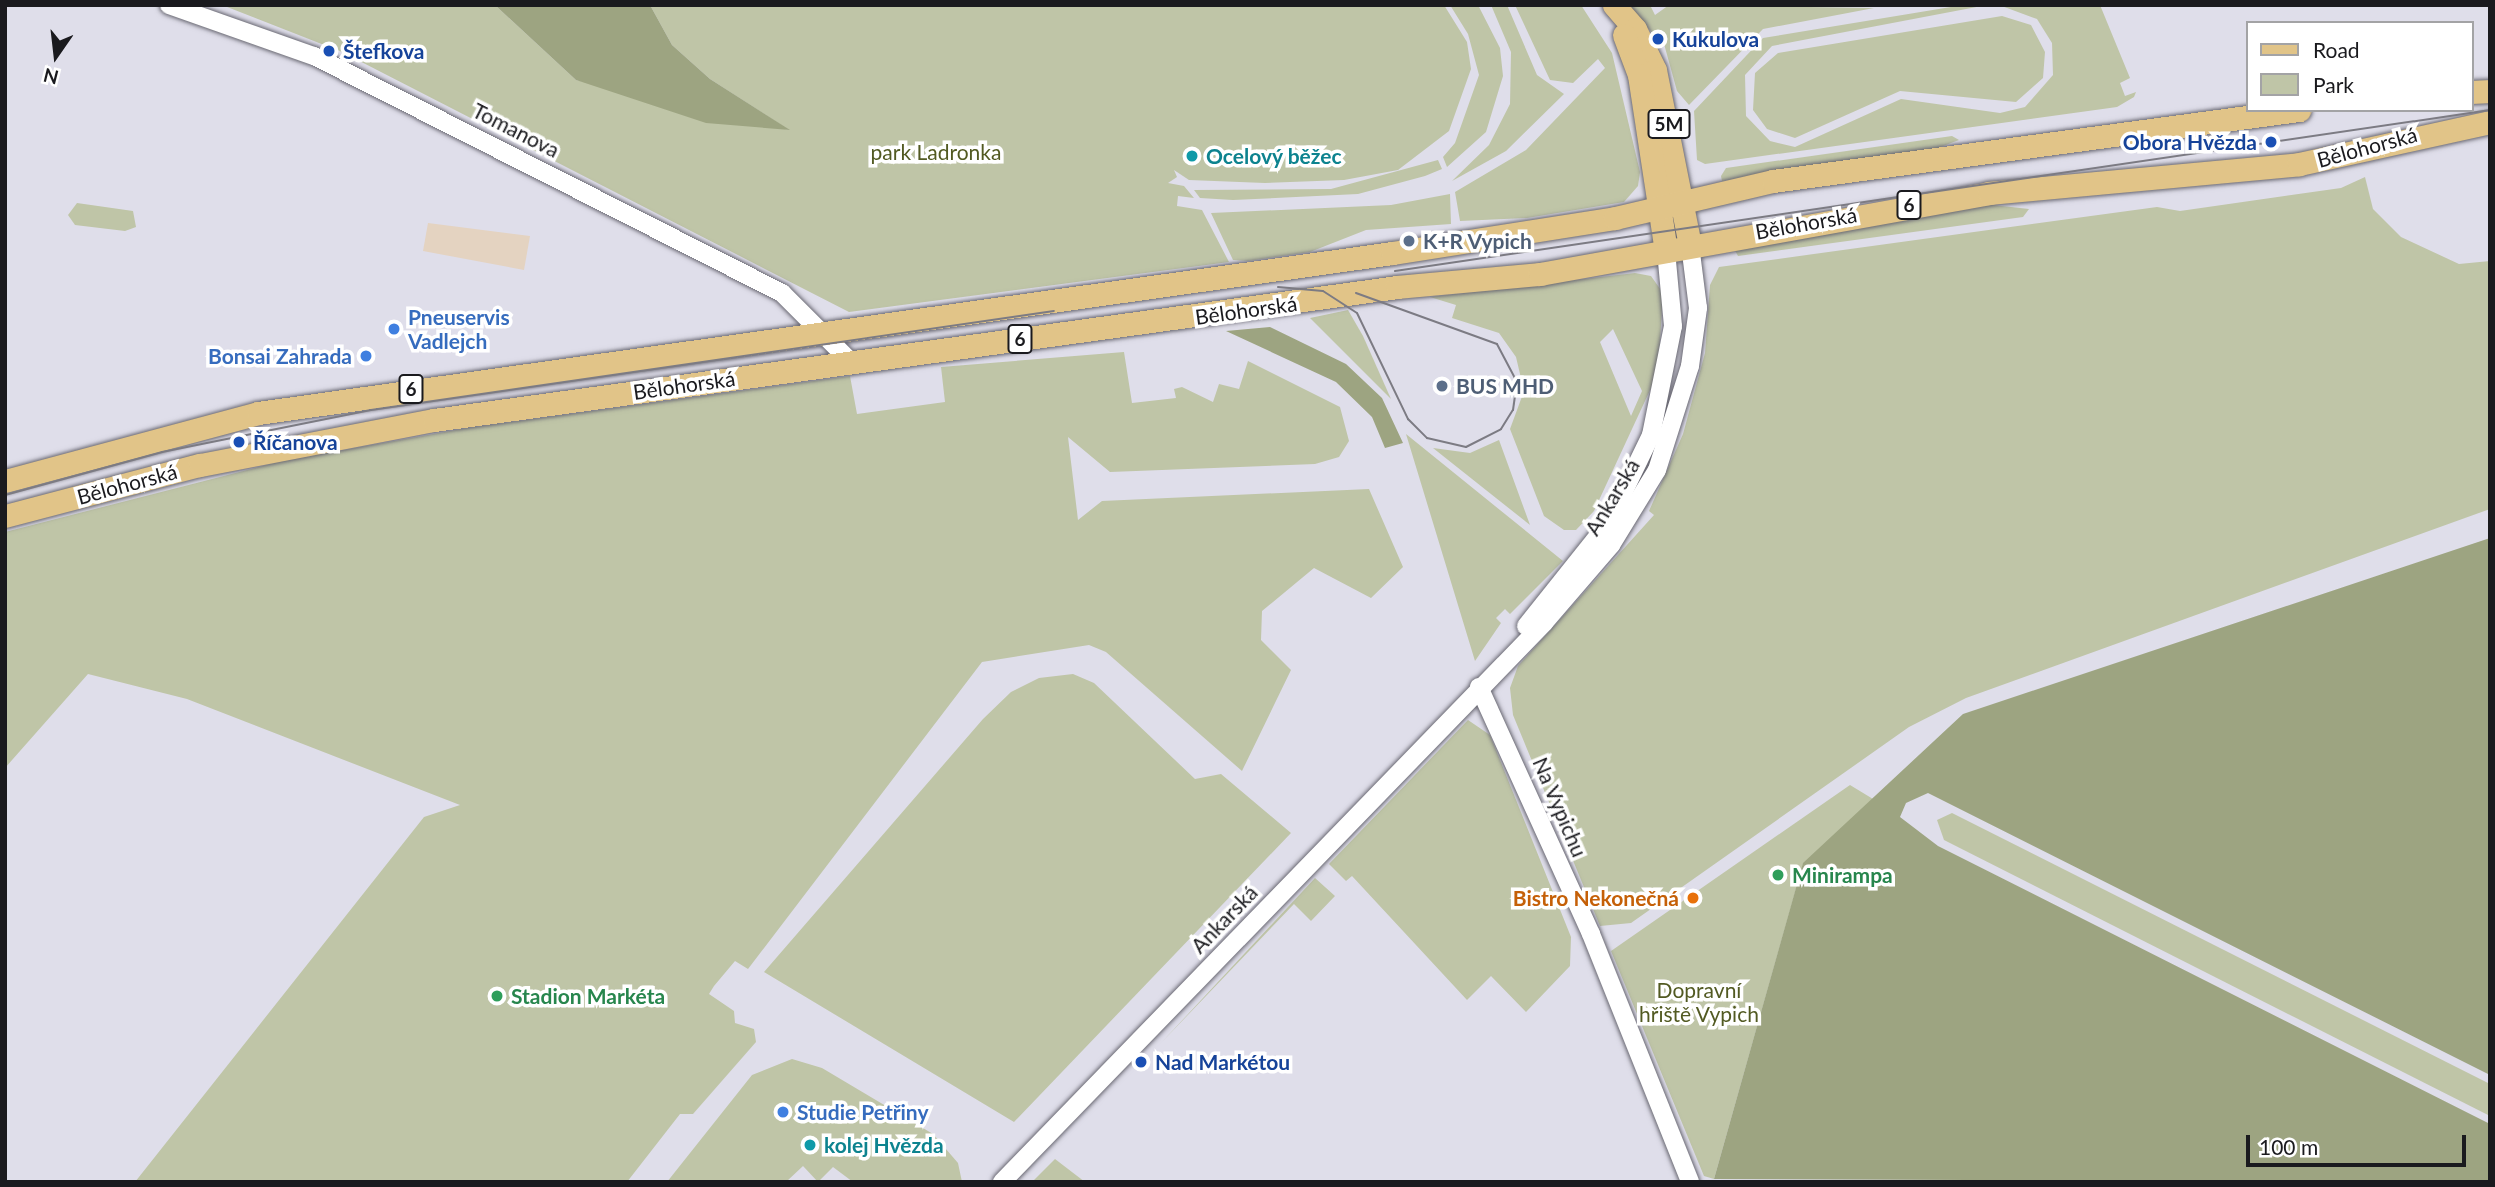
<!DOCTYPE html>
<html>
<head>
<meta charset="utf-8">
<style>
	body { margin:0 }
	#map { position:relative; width:2495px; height:1187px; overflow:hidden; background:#dfdeea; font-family:Lato,sans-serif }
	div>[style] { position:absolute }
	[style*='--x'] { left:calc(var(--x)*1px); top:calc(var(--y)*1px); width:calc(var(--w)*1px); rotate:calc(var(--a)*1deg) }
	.industrial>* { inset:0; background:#e4d3c1 }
	.green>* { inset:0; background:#bfc5a7 }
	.forest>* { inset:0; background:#9da481 }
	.roads { filter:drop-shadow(0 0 2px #696872) drop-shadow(0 0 2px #696872) }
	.minor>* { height:18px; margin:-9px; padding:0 9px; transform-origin:9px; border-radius:9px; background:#fff }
	.major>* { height:23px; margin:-11.5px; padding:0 11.5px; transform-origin:11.5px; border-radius:11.5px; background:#e1c488 }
	.tram>* { height:2px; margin:-1px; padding:0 1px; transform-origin:1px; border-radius:1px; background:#7c7b83 }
	.dots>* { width:19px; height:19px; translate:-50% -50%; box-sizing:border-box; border:4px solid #fff; border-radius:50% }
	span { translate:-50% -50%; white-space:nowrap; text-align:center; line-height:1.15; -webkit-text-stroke:7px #fff; paint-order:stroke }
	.shield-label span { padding:2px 5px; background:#fff; border:2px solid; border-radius:5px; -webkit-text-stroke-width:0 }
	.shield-label { font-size:19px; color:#1a1a1e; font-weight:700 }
	.transit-label { font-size:21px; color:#164399; font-weight:700 }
	.left { translate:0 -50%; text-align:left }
	.right { translate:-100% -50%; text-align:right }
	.street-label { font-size:21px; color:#1a1a1e }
	.park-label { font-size:21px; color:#525a22 }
	.culture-label { font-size:21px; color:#0d838f; font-weight:700 }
	.service-label { font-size:21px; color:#4e5e75; font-weight:700 }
	.shop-label { font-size:21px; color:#366cbe; font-weight:700 }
	.leisure-label { font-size:21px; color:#27864d; font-weight:700 }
	.food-label { font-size:21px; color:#c56008; font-weight:700 }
	.frame { position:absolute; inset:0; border:7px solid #1a1a1e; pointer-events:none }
	.legend { position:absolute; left:2246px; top:21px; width:228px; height:91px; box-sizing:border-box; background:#fff; border:2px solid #a3a3a5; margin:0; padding:9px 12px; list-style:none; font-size:21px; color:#1a1a1e }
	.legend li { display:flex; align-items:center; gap:14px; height:35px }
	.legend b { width:35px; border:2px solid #a3a3a5 }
	.north { position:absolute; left:21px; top:21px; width:70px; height:70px; -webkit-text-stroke:5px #fff; paint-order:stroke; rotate:194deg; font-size:19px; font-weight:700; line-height:28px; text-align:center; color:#1a1a1e }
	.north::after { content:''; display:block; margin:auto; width:24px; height:32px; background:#1a1a1e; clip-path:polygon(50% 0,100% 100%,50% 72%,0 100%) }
	.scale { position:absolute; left:2246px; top:1135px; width:220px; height:32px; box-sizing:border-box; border:4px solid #1a1a1e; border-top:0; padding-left:9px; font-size:21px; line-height:24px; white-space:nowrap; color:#1a1a1e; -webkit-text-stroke:5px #fff; paint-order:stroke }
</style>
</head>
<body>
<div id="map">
	<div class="industrial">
		<div style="clip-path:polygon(428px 223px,530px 236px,524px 270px,423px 251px)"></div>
	</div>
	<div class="green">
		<div style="clip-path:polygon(222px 5px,495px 5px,576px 80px,789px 130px,710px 79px,672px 45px,650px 5px,1444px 5px,1467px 42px,1471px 69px,1449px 131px,1398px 170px,1344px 180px,1265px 183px,1189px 180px,1174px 170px,1177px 177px,1168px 183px,1184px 186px,1194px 198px,1178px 196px,1177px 206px,1202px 210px,1229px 262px,849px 312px,342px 52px)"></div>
		<div style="clip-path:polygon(1450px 5px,1478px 5px,1500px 48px,1503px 76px,1486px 132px,1447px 167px,1443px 157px,1455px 143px,1479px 75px,1468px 34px)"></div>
		<div style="clip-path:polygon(1491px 5px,1507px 5px,1537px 75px,1564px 94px,1506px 151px,1452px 181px,1489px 145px,1510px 104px,1511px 52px)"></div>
		<div style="clip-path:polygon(1515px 5px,1581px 5px,1612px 53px,1640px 172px,1638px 186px,1624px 202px,1527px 218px,1460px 221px,1455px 192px,1526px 150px,1605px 68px,1598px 59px,1573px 83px,1550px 80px)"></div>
		<div style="clip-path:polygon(1628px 5px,1650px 5px,1655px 15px,1669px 5px,1874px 8px,1763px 29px,1689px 105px,1677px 91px,1661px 33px,1654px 35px)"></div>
		<div style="clip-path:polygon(1963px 5px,1987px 5px,1772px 46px,1745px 75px,1746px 116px,1770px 141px,1795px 147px,1901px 99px,2000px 113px,2025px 107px,2053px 75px,2052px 43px,2037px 19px,1999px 5px,2100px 5px,2130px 78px,2120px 83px,2125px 96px,2136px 92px,2134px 97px,2117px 107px,1705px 164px,1697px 160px,1694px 111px,1763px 38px)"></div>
		<div style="clip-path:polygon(2002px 16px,2031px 25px,2045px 52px,2043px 78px,2016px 102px,1900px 91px,1795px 138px,1767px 129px,1753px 110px,1755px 73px,1778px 53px)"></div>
		<div style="clip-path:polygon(1952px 136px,1959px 140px,1930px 151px,1722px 181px,1721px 176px,1726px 168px)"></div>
		<div style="clip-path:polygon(1438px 160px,1442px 169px,1425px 176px,1358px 194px,1233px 200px,1200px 198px,1194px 190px,1331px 189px)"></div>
		<div style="clip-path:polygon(2365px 177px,2373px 209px,2401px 237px,2459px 264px,2490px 261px,2490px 509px,1966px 698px,1909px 727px,1631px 923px,1600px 926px,1513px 715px,1510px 688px,1518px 666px,1654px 515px,1649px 511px,1683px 434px,1705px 353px,1710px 285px,1719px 267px,2157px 207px,2180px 211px,2341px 188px)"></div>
		<div style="clip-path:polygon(1450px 194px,1451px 224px,1366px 230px,1310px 252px,1248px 261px,1233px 260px,1211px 213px,1391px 205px)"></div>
		<div style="clip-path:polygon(77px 203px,133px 211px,136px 227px,125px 231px,75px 225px,68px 215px)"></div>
		<div style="clip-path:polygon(1975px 203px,2029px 209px,2023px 217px,1738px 256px,1732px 245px)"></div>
		<div style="clip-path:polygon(evenodd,1635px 273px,1651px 276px,1663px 293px,1658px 373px,1594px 511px,1576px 530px,1564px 530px,1544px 516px,1510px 429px,1524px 391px,1516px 357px,1499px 333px,1452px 318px,1456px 305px,1430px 297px,1635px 273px,1613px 329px,1642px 391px,1631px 416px,1600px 342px,1613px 329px)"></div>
		<div style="clip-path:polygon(1348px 310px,1363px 336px,1391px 399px,1310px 318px)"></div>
		<div style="clip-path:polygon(1124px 352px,1132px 403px,1176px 398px,1174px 389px,1182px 387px,1213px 402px,1219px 384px,1239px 389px,1248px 361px,1340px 407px,1349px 441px,1339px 457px,1315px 464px,1110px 472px,1068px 437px,1078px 520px,1102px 501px,1369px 489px,1403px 567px,1371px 598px,1314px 568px,1262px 611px,1261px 640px,1291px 670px,1242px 771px,1106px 652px,1089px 645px,982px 662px,748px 969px,735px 961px,714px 986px,709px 994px,734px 1011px,735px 1023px,754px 1029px,756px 1042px,693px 1114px,680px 1114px,627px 1182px,135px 1182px,424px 817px,460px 805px,187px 699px,88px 674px,5px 768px,5px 532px,282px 461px,467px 428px,850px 376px,857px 414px,945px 402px,941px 367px)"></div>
		<div style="clip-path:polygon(1406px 434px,1563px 561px,1510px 614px,1505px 609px,1496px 618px,1501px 623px,1475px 661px)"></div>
		<div style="clip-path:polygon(1499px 440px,1530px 525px,1433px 448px,1470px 453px)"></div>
		<div style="clip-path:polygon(1073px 674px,1094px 683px,1195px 779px,1221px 774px,1291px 833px,1014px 1122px,764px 972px,983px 719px,1011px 692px,1039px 678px)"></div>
		<div style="clip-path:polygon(1468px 720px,1490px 735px,1571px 937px,1570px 966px,1526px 1012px,1491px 976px,1467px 1000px,1352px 876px,1346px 881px,1329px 864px)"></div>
		<div style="clip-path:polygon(1850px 785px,1873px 799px,1803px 864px,1714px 1179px,1704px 1176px,1611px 951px)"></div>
		<div style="clip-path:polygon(1952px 813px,2490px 1084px,2490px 1116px,1944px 840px,1937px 820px)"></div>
		<div style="clip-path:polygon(1315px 878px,1335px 896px,1311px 921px,1294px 904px,1161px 1043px)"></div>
		<div style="clip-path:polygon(792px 1059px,822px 1068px,933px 1134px,958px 1163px,962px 1182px,853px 1182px,833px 1167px,818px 1182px,803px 1166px,786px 1182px,667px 1182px,752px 1075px)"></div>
		<div style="clip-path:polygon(1055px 1159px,1085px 1182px,1032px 1182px)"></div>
	</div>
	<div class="forest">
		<div style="clip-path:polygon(495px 5px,650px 5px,672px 45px,710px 79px,790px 130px,706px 123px,576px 80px)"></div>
		<div style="clip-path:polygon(1270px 327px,1346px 364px,1382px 398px,1403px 443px,1385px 448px,1372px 417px,1336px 382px,1226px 331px)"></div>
		<div style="clip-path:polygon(2490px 538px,2490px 1075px,1928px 793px,1906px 803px,1900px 817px,1938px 846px,2490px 1124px,2490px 1182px,1714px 1179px,1803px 863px,1963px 714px)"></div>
	</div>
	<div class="roads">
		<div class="minor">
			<div style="--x:169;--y:5;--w:154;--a:19.4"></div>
			<div style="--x:314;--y:56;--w:525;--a:26.86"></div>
			<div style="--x:782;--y:293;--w:98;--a:45"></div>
			<div style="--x:1526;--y:626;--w:133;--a:-51.4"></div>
			<div style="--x:1609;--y:522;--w:97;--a:-64.2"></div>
			<div style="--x:1651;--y:435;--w:111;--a:-78.6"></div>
			<div style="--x:1673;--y:326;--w:75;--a:-95.3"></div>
			<div style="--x:1479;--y:687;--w:271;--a:65.6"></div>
			<div style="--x:1591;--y:934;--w:267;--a:68.2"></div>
			<div style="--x:1002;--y:1182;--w:779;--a:-45.88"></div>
			<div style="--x:1544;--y:623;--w:103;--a:-49.3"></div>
			<div style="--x:1611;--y:545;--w:88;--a:-58.5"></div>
			<div style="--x:1657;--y:470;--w:109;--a:-72.4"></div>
			<div style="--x:1690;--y:366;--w:59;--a:-82.1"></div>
			<div style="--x:1698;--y:308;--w:64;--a:-97.2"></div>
		</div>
		<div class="major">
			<div style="--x:1614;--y:5;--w:32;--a:49"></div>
			<div style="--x:1635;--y:29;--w:46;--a:64"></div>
			<div style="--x:1655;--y:70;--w:178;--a:78.7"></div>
			<div style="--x:1624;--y:35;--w:43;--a:69.4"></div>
			<div style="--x:1639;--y:75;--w:178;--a:81.3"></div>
			<div style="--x:2472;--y:92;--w:18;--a:-3"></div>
			<div style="--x:5;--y:481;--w:262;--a:-15"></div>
			<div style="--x:258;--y:413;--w:1145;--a:-8.03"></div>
			<div style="--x:1392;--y:253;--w:226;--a:-8.9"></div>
			<div style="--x:1615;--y:218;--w:162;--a:-13.2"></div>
			<div style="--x:1773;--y:181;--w:531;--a:-7.69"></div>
			<div style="--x:5;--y:516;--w:202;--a:-14.7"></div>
			<div style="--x:200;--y:465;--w:238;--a:-10.9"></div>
			<div style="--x:434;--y:420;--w:972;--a:-7.86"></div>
			<div style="--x:1397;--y:287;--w:144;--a:-5.2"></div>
			<div style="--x:1540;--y:274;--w:456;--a:-10.2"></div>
			<div style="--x:1989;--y:193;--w:311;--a:-5.3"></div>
			<div style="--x:2299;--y:164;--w:196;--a:-12.4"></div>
		</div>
	</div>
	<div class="tram">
		<div style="--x:1395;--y:271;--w:1107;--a:-8.36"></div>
		<div style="--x:1278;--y:287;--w:45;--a:5.1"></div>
		<div style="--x:1323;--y:291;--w:40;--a:32.9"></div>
		<div style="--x:1357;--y:313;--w:118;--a:64.3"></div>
		<div style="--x:1408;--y:419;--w:27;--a:45"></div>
		<div style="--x:1427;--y:438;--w:40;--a:13"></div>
		<div style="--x:1466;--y:447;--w:39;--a:-27"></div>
		<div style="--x:1501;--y:429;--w:22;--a:-58"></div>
		<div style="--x:1513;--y:410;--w:28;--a:-82"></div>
		<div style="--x:1517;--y:382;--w:43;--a:-117.8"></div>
		<div style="--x:1497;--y:344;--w:150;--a:-160.1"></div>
		<div style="--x:5;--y:495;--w:163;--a:-15.3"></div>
		<div style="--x:162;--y:452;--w:213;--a:-11.4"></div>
		<div style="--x:371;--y:410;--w:690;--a:-8.25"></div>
	</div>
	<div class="dots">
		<div style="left:1658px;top:39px;background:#1a4fb4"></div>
		<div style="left:329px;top:51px;background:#1a4fb4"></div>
		<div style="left:2271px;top:142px;background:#1a4fb4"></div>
		<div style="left:1192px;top:156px;background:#0f9aa8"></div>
		<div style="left:1409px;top:241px;background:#5c6f8a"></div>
		<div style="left:394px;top:329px;background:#3f7fe0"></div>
		<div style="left:366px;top:356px;background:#3f7fe0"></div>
		<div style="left:1442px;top:386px;background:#5c6f8a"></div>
		<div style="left:239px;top:442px;background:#1a4fb4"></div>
		<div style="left:1778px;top:875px;background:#2e9e5b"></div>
		<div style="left:1693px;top:898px;background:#e8710a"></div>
		<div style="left:497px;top:996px;background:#2e9e5b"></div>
		<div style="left:1141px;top:1062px;background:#1a4fb4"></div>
		<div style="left:783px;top:1112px;background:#3f7fe0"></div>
		<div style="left:810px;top:1145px;background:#0f9aa8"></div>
	</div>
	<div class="shield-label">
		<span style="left:1669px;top:124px">5M</span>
		<span style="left:1909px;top:205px">6</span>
		<span style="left:1020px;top:339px">6</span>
		<span style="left:411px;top:389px">6</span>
	</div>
	<div class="transit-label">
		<span class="left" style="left:1672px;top:39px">Kukulova</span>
		<span class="left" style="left:343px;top:51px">Štefkova</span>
		<span class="right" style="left:2257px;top:142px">Obora Hvězda</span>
		<span class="left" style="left:253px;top:442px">Říčanova</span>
		<span class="left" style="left:1155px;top:1062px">Nad Markétou</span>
	</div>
	<div class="street-label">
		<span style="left:516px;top:130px;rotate:27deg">Tomanova</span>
		<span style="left:2367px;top:147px;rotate:-15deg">Bělohorská</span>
		<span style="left:1806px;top:223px;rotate:-10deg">Bělohorská</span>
		<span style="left:1246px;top:310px;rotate:-8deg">Bělohorská</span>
		<span style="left:684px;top:385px;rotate:-8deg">Bělohorská</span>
		<span style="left:127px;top:484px;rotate:-15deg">Bělohorská</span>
		<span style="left:1612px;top:497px;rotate:-59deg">Ankarská</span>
		<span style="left:1560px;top:807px;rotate:67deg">Na Vypichu</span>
		<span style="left:1224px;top:919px;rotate:-46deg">Ankarská</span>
	</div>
	<div class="park-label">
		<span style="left:936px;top:152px">park Ladronka</span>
		<span style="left:1699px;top:1002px">Dopravní<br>hřiště Vypich</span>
	</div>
	<div class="culture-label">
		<span class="left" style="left:1206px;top:156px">Ocelový běžec</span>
		<span class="left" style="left:824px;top:1145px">kolej Hvězda</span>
	</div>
	<div class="service-label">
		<span class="left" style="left:1423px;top:241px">K+R Vypich</span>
		<span class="left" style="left:1456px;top:386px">BUS MHD</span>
	</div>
	<div class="shop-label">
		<span class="left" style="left:408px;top:329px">Pneuservis<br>Vadlejch</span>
		<span class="right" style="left:352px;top:356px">Bonsai Zahrada</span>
		<span class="left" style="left:797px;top:1112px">Studie Petřiny</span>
	</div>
	<div class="leisure-label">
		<span class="left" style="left:1792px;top:875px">Minirampa</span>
		<span class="left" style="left:511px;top:996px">Stadion Markéta</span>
	</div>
	<div class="food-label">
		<span class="right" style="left:1679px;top:898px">Bistro Nekonečná</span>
	</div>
	<div class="frame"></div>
	<ul class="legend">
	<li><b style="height:9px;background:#e1c488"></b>Road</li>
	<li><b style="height:19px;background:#bfc5a7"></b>Park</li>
	</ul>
	<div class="north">N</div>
	<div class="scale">100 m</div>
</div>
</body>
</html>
